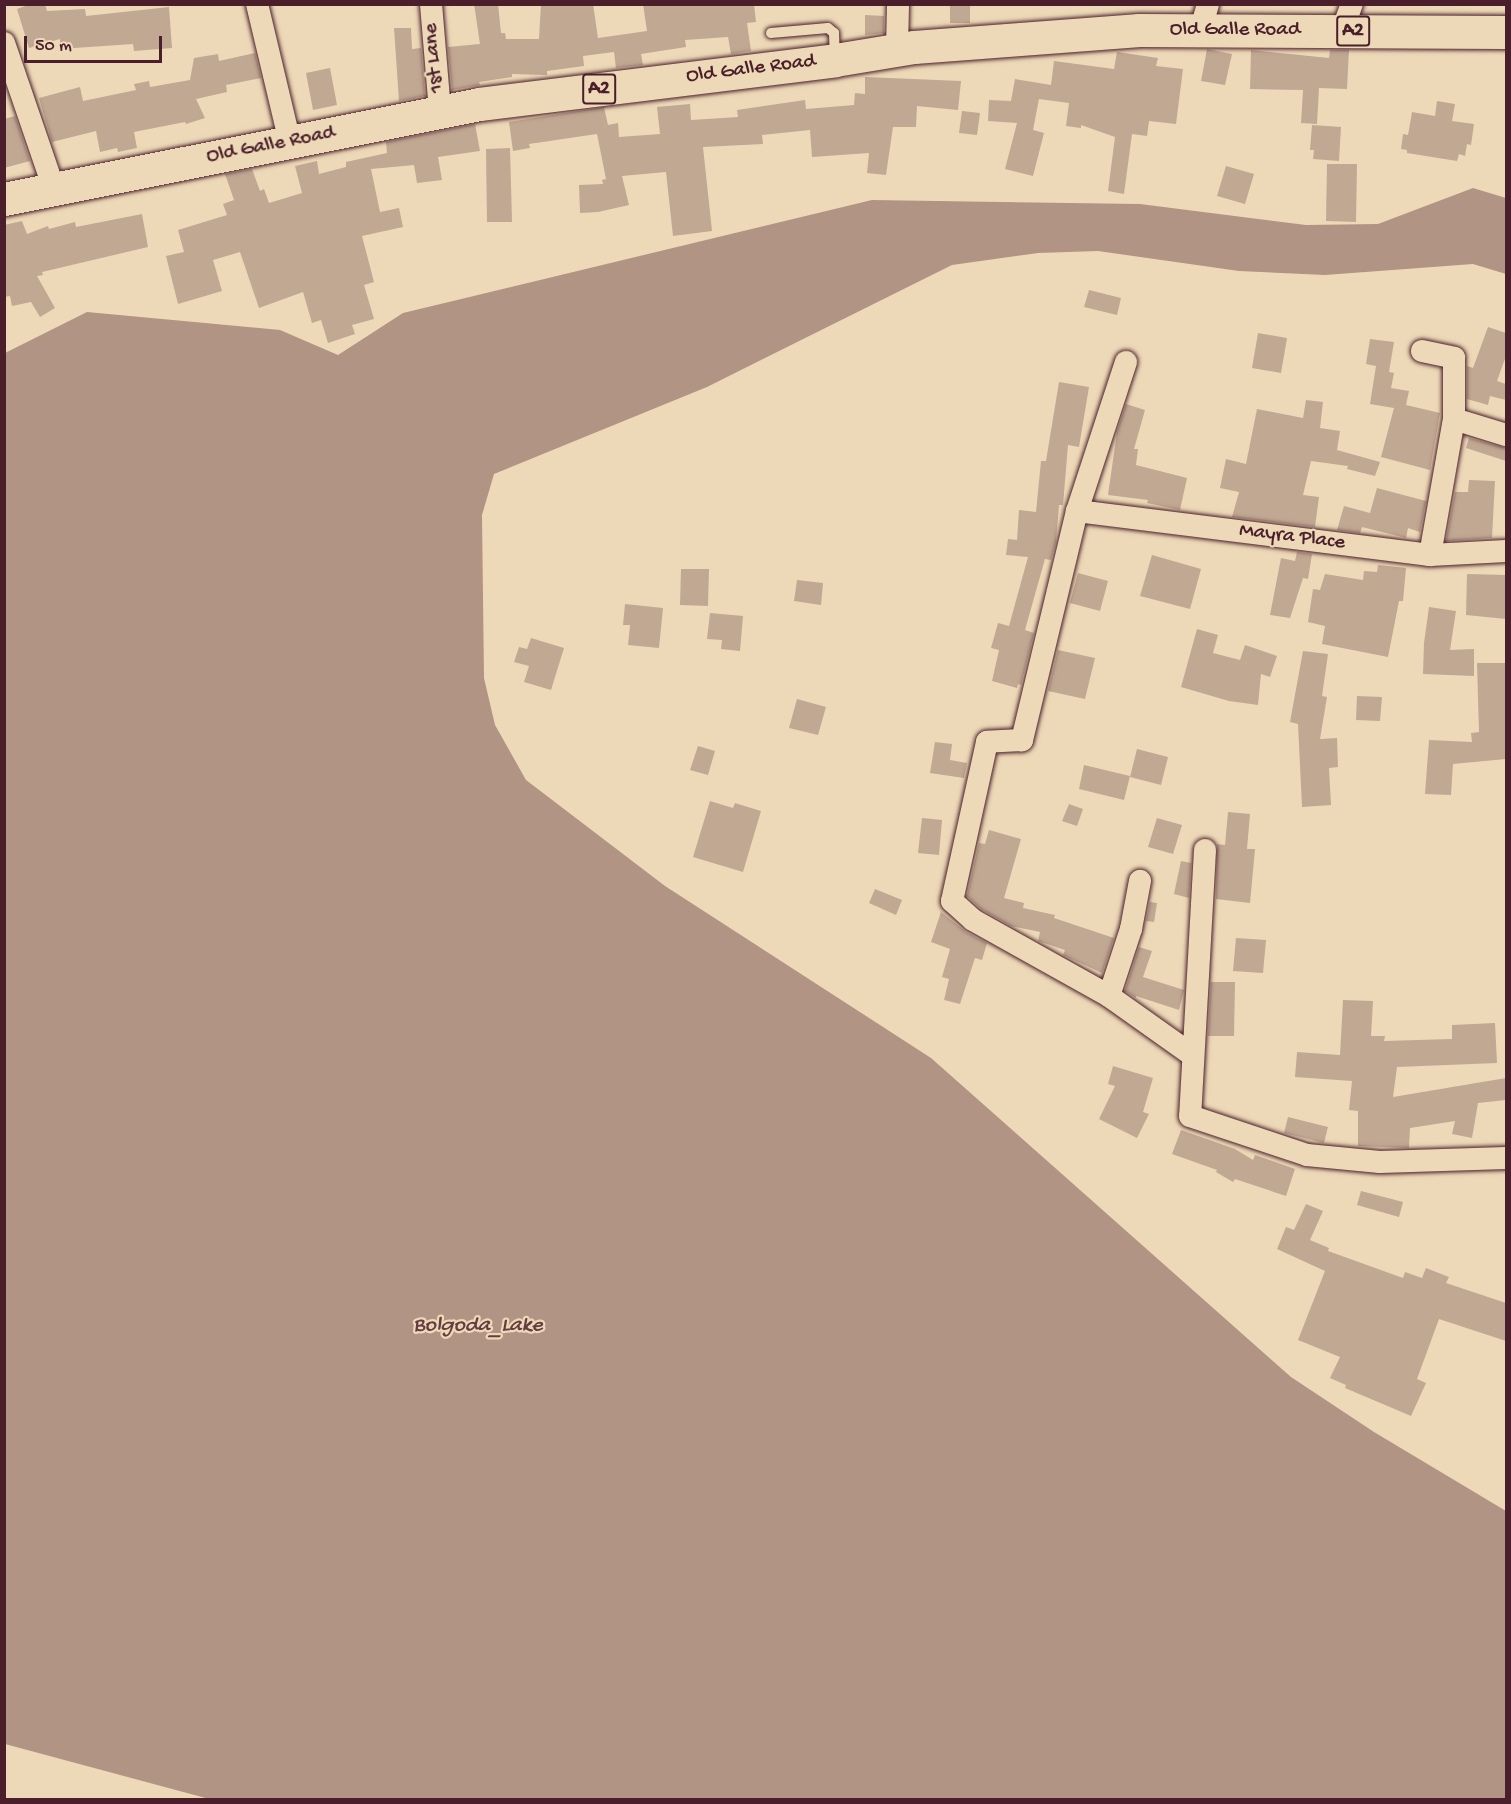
<!DOCTYPE html>
<html>
<head>
<meta charset="utf-8">
<style>
	body { margin:0 }
	#map { position:relative; width:1511px; height:1804px; overflow:hidden; background:#edd9b7; font-family:"Gochi Hand",sans-serif }
	div>[style] { position:absolute }
	[style*='--x'] { left:calc(var(--x)*1px); top:calc(var(--y)*1px); width:calc(var(--w)*1px); rotate:calc(var(--a)*1deg) }
	.water>* { inset:0; background:#b19483 }
	.building>* { inset:0; background:#c1a892 }
	.roads { filter:drop-shadow(0 0 2px #4a1f2b) drop-shadow(0 0 2px #4a1f2b) }
	.service>* { height:10px; margin:-5px; padding:0 5px; transform-origin:5px; border-radius:5px; background:#edd9b7 }
	.minor>* { height:22px; margin:-11px; padding:0 11px; transform-origin:11px; border-radius:11px; background:#edd9b7 }
	.trunk>* { height:33px; margin:-16.5px; padding:0 16.5px; transform-origin:16.5px; border-radius:16.5px; background:#edd9b7 }
	span { translate:-50% -50%; white-space:nowrap; text-align:center; line-height:1.15; -webkit-text-stroke:4.5px #edd9b7; paint-order:stroke }
	.shield-label span { padding:2px 4px; background:#edd9b7; border:2px solid; border-radius:4px; -webkit-text-stroke-width:0 }
	.shield-label { font-size:20px; color:#4a1f2b; font-weight:700 }
	.street-label { font-size:21px; color:#4a1f2b }
	.water-label { font-size:22px; color:#643c41; font-style:italic }
	.frame { position:absolute; inset:0; border:6px solid #4a1f2b; pointer-events:none }
	.scale { position:absolute; left:24px; top:36px; width:138px; height:27px; box-sizing:border-box; border:3px solid #4a1f2b; border-top:0; padding-left:8px; font-size:18px; line-height:21px; white-space:nowrap; color:#4a1f2b; -webkit-text-stroke:4px #edd9b7; paint-order:stroke }
</style>
</head>
<body>
<div id="map">
	<div class="water">
		<div style="clip-path:polygon(1473px 188px,1506px 198px,1506px 274px,1473px 264px,1325px 275px,1239px 271px,1098px 251px,1038px 253px,952px 265px,707px 387px,494px 474px,482px 515px,484px 678px,495px 725px,526px 780px,665px 886px,931px 1058px,1291px 1377px,1374px 1432px,1506px 1511px,1506px 1799px,213px 1800px,5px 1744px,5px 353px,87px 312px,280px 330px,338px 355px,403px 313px,872px 200px,1140px 204px,1306px 225px,1378px 224px)"></div>
	</div>
	<div class="building">
		<div style="clip-path:polygon(31px 4px,45px 4px,47px 11px,85px 9px,86px 16px,169px 7px,172px 48px,134px 51px,133px 44px,60px 49px,60px 39px,29px 48px,17px 9px)"></div>
		<div style="clip-path:polygon(474px 4px,498px 4px,501px 33px,505px 33px,506px 39px,539px 39px,541px 4px,593px 4px,598px 38px,647px 31px,643px 4px,754px 4px,756px 22px,747px 23px,751px 51px,731px 54px,728px 37px,685px 40px,686px 47px,641px 54px,643px 65px,616px 68px,614px 52px,583px 56px,584px 66px,547px 71px,547px 75px,512px 74px,512px 77px,479px 82px,480px 85px,452px 90px,448px 47px,480px 44px)"></div>
		<div style="clip-path:polygon(950px 4px,970px 4px,970px 23px,950px 23px)"></div>
		<div style="clip-path:polygon(865px 15px,884px 16px,884px 33px,865px 35px)"></div>
		<div style="clip-path:polygon(394px 28px,411px 28px,412px 49px,421px 48px,425px 96px,399px 101px)"></div>
		<div style="clip-path:polygon(1207px 49px,1232px 54px,1225px 85px,1201px 81px)"></div>
		<div style="clip-path:polygon(1251px 50px,1329px 58px,1330px 50px,1349px 50px,1347px 89px,1319px 88px,1317px 124px,1301px 123px,1303px 90px,1250px 89px)"></div>
		<div style="clip-path:polygon(1117px 52px,1158px 58px,1156px 66px,1183px 69px,1176px 124px,1149px 121px,1147px 136px,1132px 134px,1124px 194px,1108px 191px,1115px 137px,1081px 125px,1081px 128px,1066px 126px,1069px 103px,1039px 99px,1033px 130px,1044px 133px,1033px 176px,1005px 169px,1017px 123px,988px 121px,989px 100px,1011px 101px,1015px 79px,1051px 85px,1054px 61px,1114px 69px)"></div>
		<div style="clip-path:polygon(255px 53px,261px 78px,226px 85px,227px 92px,196px 99px,205px 118px,186px 124px,185px 122px,134px 132px,137px 148px,118px 152px,117px 148px,100px 152px,96px 131px,52px 142px,39px 98px,80px 87px,83px 101px,136px 90px,134px 84px,149px 81px,150px 87px,190px 80px,194px 58px,218px 54px,219px 61px)"></div>
		<div style="clip-path:polygon(330px 68px,337px 105px,313px 110px,306px 73px)"></div>
		<div style="clip-path:polygon(865px 77px,961px 81px,958px 110px,917px 106px,916px 127px,893px 127px,886px 175px,867px 173px,869px 153px,812px 157px,810px 130px,762px 135px,763px 144px,703px 147px,712px 231px,673px 236px,666px 172px,622px 176px,629px 205px,598px 212px,580px 213px,579px 185px,603px 184px,602px 180px,606px 179px,597px 134px,529px 144px,530px 148px,513px 151px,509px 122px,604px 107px,608px 125px,618px 123px,619px 137px,660px 134px,657px 107px,690px 104px,691px 120px,738px 117px,737px 110px,805px 100px,806px 109px,854px 105px,855px 93px,865px 94px)"></div>
		<div style="clip-path:polygon(1437px 101px,1455px 104px,1452px 121px,1474px 124px,1471px 145px,1467px 144px,1465px 156px,1459px 154px,1457px 161px,1407px 153px,1407px 150px,1401px 149px,1403px 134px,1408px 135px,1412px 112px,1435px 116px)"></div>
		<div style="clip-path:polygon(962px 111px,980px 113px,977px 135px,959px 133px)"></div>
		<div style="clip-path:polygon(15px 116px,30px 161px,4px 168px,4px 119px)"></div>
		<div style="clip-path:polygon(475px 124px,480px 151px,438px 157px,442px 180px,417px 183px,414px 165px,371px 169px,380px 212px,399px 208px,403px 227px,362px 236px,374px 282px,364px 285px,374px 319px,352px 325px,355px 334px,328px 343px,321px 320px,312px 323px,303px 292px,259px 308px,240px 252px,213px 260px,222px 291px,178px 304px,166px 256px,184px 252px,178px 230px,227px 215px,223px 204px,234px 200px,225px 174px,252px 169px,260px 191px,264px 189px,269px 203px,302px 193px,295px 166px,317px 161px,319px 174px,346px 167px,346px 162px,387px 153px,386px 142px)"></div>
		<div style="clip-path:polygon(1312px 125px,1341px 127px,1339px 161px,1313px 159px,1314px 150px,1310px 150px)"></div>
		<div style="clip-path:polygon(510px 148px,512px 222px,487px 222px,486px 149px)"></div>
		<div style="clip-path:polygon(1327px 164px,1357px 164px,1356px 222px,1326px 221px)"></div>
		<div style="clip-path:polygon(1226px 166px,1254px 174px,1245px 204px,1217px 196px)"></div>
		<div style="clip-path:polygon(142px 214px,148px 247px,42px 272px,43px 275px,37px 276px,55px 308px,40px 317px,31px 302px,12px 306px,10px 296px,4px 297px,4px 225px,22px 221px,27px 234px,48px 226px,49px 229px,75px 222px,76px 227px)"></div>
		<div style="clip-path:polygon(1089px 290px,1121px 298px,1117px 315px,1084px 307px)"></div>
		<div style="clip-path:polygon(1488px 327px,1506px 333px,1506px 356px,1497px 381px,1506px 384px,1506px 400px,1490px 396px,1488px 405px,1467px 399px,1467px 366px,1473px 368px)"></div>
		<div style="clip-path:polygon(1258px 333px,1287px 338px,1281px 373px,1252px 368px)"></div>
		<div style="clip-path:polygon(1370px 339px,1394px 342px,1389px 372px,1394px 373px,1391px 388px,1409px 391px,1406px 405px,1440px 413px,1430px 470px,1381px 457px,1394px 408px,1370px 404px,1376px 366px,1366px 364px)"></div>
		<div style="clip-path:polygon(1059px 382px,1089px 387px,1079px 447px,1068px 445px,1063px 505px,1059px 505px,1056px 542px,1051px 560px,1045px 559px,1025px 630px,1034px 633px,1021px 685px,1018px 684px,1017px 688px,992px 681px,999px 650px,991px 648px,998px 623px,1009px 626px,1028px 557px,1006px 555px,1008px 539px,1017px 540px,1019px 510px,1036px 512px,1041px 461px,1046px 461px)"></div>
		<div style="clip-path:polygon(1306px 400px,1323px 402px,1320px 428px,1340px 431px,1337px 450px,1380px 462px,1375px 476px,1347px 469px,1348px 466px,1311px 461px,1303px 495px,1319px 497px,1315px 527px,1232px 517px,1239px 492px,1220px 488px,1226px 459px,1246px 464px,1257px 409px,1303px 418px)"></div>
		<div style="clip-path:polygon(1126px 404px,1145px 410px,1134px 449px,1138px 449px,1136px 465px,1187px 478px,1180px 510px,1147px 503px,1148px 500px,1108px 495px,1117px 432px)"></div>
		<div style="clip-path:polygon(1469px 438px,1506px 448px,1506px 461px,1466px 448px)"></div>
		<div style="clip-path:polygon(1469px 480px,1495px 481px,1492px 538px,1446px 541px,1455px 492px,1468px 492px)"></div>
		<div style="clip-path:polygon(1377px 488px,1426px 501px,1420px 532px,1408px 528px,1406px 538px,1362px 527px,1360px 533px,1337px 530px,1344px 506px,1370px 513px)"></div>
		<div style="clip-path:polygon(1297px 552px,1312px 554px,1308px 579px,1303px 578px,1290px 618px,1270px 615px,1281px 558px,1295px 561px)"></div>
		<div style="clip-path:polygon(1152px 555px,1201px 569px,1190px 609px,1140px 596px)"></div>
		<div style="clip-path:polygon(1378px 565px,1406px 568px,1403px 601px,1399px 601px,1388px 657px,1322px 644px,1325px 626px,1308px 622px,1313px 589px,1320px 590px,1325px 574px,1363px 580px,1364px 571px,1377px 572px)"></div>
		<div style="clip-path:polygon(681px 569px,709px 569px,708px 606px,680px 605px)"></div>
		<div style="clip-path:polygon(1078px 573px,1108px 581px,1100px 611px,1070px 603px)"></div>
		<div style="clip-path:polygon(1467px 574px,1506px 575px,1506px 619px,1466px 615px)"></div>
		<div style="clip-path:polygon(797px 580px,823px 583px,821px 605px,794px 601px)"></div>
		<div style="clip-path:polygon(625px 604px,663px 608px,659px 648px,628px 645px,630px 625px,623px 625px)"></div>
		<div style="clip-path:polygon(1429px 607px,1456px 611px,1450px 650px,1474px 649px,1474px 676px,1423px 674px,1424px 643px)"></div>
		<div style="clip-path:polygon(710px 613px,743px 616px,740px 651px,721px 649px,722px 640px,707px 639px)"></div>
		<div style="clip-path:polygon(1197px 629px,1218px 635px,1213px 653px,1240px 660px,1245px 645px,1277px 656px,1270px 677px,1261px 674px,1258px 705px,1229px 701px,1181px 687px)"></div>
		<div style="clip-path:polygon(531px 638px,564px 648px,551px 690px,524px 682px,529px 666px,514px 662px,519px 647px,527px 649px)"></div>
		<div style="clip-path:polygon(1058px 650px,1095px 658px,1085px 699px,1048px 691px)"></div>
		<div style="clip-path:polygon(1303px 651px,1328px 654px,1322px 696px,1327px 697px,1320px 739px,1337px 738px,1338px 767px,1329px 768px,1331px 805px,1302px 807px,1298px 724px,1290px 722px)"></div>
		<div style="clip-path:polygon(1477px 663px,1506px 663px,1506px 759px,1453px 764px,1451px 795px,1425px 794px,1429px 740px,1472px 742px,1471px 733px,1479px 732px)"></div>
		<div style="clip-path:polygon(1357px 696px,1382px 697px,1380px 721px,1356px 720px)"></div>
		<div style="clip-path:polygon(797px 699px,826px 707px,818px 735px,789px 728px)"></div>
		<div style="clip-path:polygon(935px 742px,952px 744px,950px 760px,967px 763px,964px 778px,930px 773px)"></div>
		<div style="clip-path:polygon(698px 746px,715px 751px,708px 775px,690px 770px)"></div>
		<div style="clip-path:polygon(1137px 749px,1168px 757px,1161px 785px,1130px 777px)"></div>
		<div style="clip-path:polygon(1084px 765px,1130px 776px,1124px 800px,1079px 789px)"></div>
		<div style="clip-path:polygon(710px 801px,733px 808px,735px 803px,761px 811px,743px 872px,693px 857px)"></div>
		<div style="clip-path:polygon(1069px 804px,1083px 809px,1077px 826px,1062px 821px)"></div>
		<div style="clip-path:polygon(1228px 812px,1250px 814px,1247px 849px,1255px 849px,1250px 903px,1216px 899px,1217px 844px,1225px 845px)"></div>
		<div style="clip-path:polygon(922px 818px,942px 820px,939px 855px,918px 853px)"></div>
		<div style="clip-path:polygon(1157px 818px,1182px 825px,1173px 854px,1148px 847px)"></div>
		<div style="clip-path:polygon(989px 830px,1021px 839px,1004px 898px,1024px 903px,1023px 908px,1055px 915px,1054px 918px,1114px 938px,1102px 973px,1063px 955px,1065px 950px,1038px 941px,1040px 932px,1011px 926px,981px 909px,967px 896px,979px 843px,985px 844px)"></div>
		<div style="clip-path:polygon(1181px 861px,1191px 863px,1189px 898px,1174px 894px)"></div>
		<div style="clip-path:polygon(875px 889px,902px 900px,896px 915px,869px 903px)"></div>
		<div style="clip-path:polygon(1150px 902px,1157px 903px,1154px 922px,1146px 921px)"></div>
		<div style="clip-path:polygon(941px 912px,966px 932px,987px 943px,982px 960px,975px 958px,960px 1004px,944px 1000px,949px 979px,942px 977px,950px 949px,931px 942px)"></div>
		<div style="clip-path:polygon(1236px 938px,1266px 940px,1263px 973px,1233px 971px)"></div>
		<div style="clip-path:polygon(1139px 947px,1152px 951px,1143px 977px,1184px 990px,1179px 1010px,1136px 996px,1136px 998px,1125px 991px)"></div>
		<div style="clip-path:polygon(1211px 982px,1235px 982px,1234px 1036px,1208px 1036px)"></div>
		<div style="clip-path:polygon(1343px 1000px,1373px 1001px,1371px 1036px,1385px 1036px,1384px 1041px,1452px 1039px,1452px 1025px,1495px 1023px,1497px 1063px,1397px 1067px,1393px 1097px,1506px 1078px,1506px 1100px,1478px 1103px,1472px 1138px,1452px 1134px,1455px 1121px,1410px 1128px,1409px 1148px,1358px 1146px,1358px 1111px,1349px 1110px,1352px 1081px,1295px 1077px,1297px 1052px,1340px 1055px)"></div>
		<div style="clip-path:polygon(1113px 1066px,1153px 1078px,1143px 1112px,1149px 1114px,1137px 1138px,1099px 1119px,1115px 1086px,1108px 1084px)"></div>
		<div style="clip-path:polygon(1288px 1117px,1328px 1127px,1324px 1143px,1284px 1133px)"></div>
		<div style="clip-path:polygon(1181px 1130px,1235px 1149px,1253px 1160px,1255px 1155px,1295px 1169px,1286px 1196px,1235px 1179px,1233px 1182px,1216px 1172px,1217px 1170px,1172px 1154px)"></div>
		<div style="clip-path:polygon(1361px 1191px,1403px 1202px,1399px 1217px,1357px 1205px)"></div>
		<div style="clip-path:polygon(1306px 1204px,1323px 1211px,1310px 1240px,1329px 1248px,1328px 1251px,1403px 1278px,1405px 1272px,1422px 1278px,1426px 1268px,1449px 1277px,1446px 1283px,1506px 1303px,1506px 1341px,1439px 1319px,1417px 1379px,1426px 1383px,1411px 1416px,1345px 1388px,1346px 1385px,1330px 1378px,1340px 1357px,1298px 1340px,1325px 1271px,1277px 1249px,1286px 1227px,1294px 1230px)"></div>
	</div>
	<div class="roads">
		<div class="service">
			<div style="--x:771;--y:33;--w:57;--a:-5"></div>
			<div style="--x:828;--y:28;--w:8;--a:40"></div>
			<div style="--x:834;--y:33;--w:25;--a:88"></div>
		</div>
		<div class="minor">
			<div style="--x:257;--y:4;--w:142;--a:76.6"></div>
			<div style="--x:431;--y:4;--w:108;--a:85.2"></div>
			<div style="--x:1342;--y:31;--w:29;--a:-70"></div>
			<div style="--x:1200;--y:32;--w:29;--a:-74"></div>
			<div style="--x:4;--y:43;--w:154;--a:71.1"></div>
			<div style="--x:897;--y:49;--w:45;--a:-88.7"></div>
			<div style="--x:1422;--y:351;--w:33;--a:12"></div>
			<div style="--x:1454;--y:358;--w:61;--a:90"></div>
			<div style="--x:1454;--y:419;--w:54;--a:17.1"></div>
			<div style="--x:1126;--y:362;--w:157;--a:108.2"></div>
			<div style="--x:1077;--y:511;--w:236;--a:103.5"></div>
			<div style="--x:1022;--y:740;--w:35;--a:177"></div>
			<div style="--x:987;--y:742;--w:163;--a:102.4"></div>
			<div style="--x:952;--y:901;--w:28;--a:42"></div>
			<div style="--x:973;--y:920;--w:156;--a:29.2"></div>
			<div style="--x:1109;--y:996;--w:102;--a:35.4"></div>
			<div style="--x:1077;--y:511;--w:356;--a:7.1"></div>
			<div style="--x:1430;--y:555;--w:76;--a:-3"></div>
			<div style="--x:1430;--y:555;--w:138;--a:-80"></div>
			<div style="--x:1205;--y:850;--w:266;--a:93.2"></div>
			<div style="--x:1190;--y:1116;--w:123;--a:18.4"></div>
			<div style="--x:1307;--y:1155;--w:73;--a:5.5"></div>
			<div style="--x:1380;--y:1162;--w:126;--a:-1.8"></div>
			<div style="--x:1109;--y:996;--w:71;--a:-71.8"></div>
			<div style="--x:1131;--y:929;--w:49;--a:-79.4"></div>
		</div>
		<div class="trunk">
			<div style="--x:4;--y:199;--w:484;--a:-11.3"></div>
			<div style="--x:479;--y:104;--w:359;--a:-7"></div>
			<div style="--x:835;--y:60;--w:80;--a:-9.3"></div>
			<div style="--x:914;--y:47;--w:226;--a:-4.3"></div>
			<div style="--x:1139;--y:30;--w:367;--a:0.3"></div>
		</div>
	</div>
	<div class="shield-label">
		<span style="left:1353px;top:31px">A2</span>
		<span style="left:599px;top:89px">A2</span>
	</div>
	<div class="street-label">
		<span style="left:1235px;top:31px">Old Galle Road</span>
		<span style="left:435px;top:58px;rotate:-95deg">1st Lane</span>
		<span style="left:751px;top:70px;rotate:-7deg">Old Galle Road</span>
		<span style="left:271px;top:146px;rotate:-11deg">Old Galle Road</span>
		<span style="left:1292px;top:538px;rotate:7deg">Mayra Place</span>
	</div>
	<div class="water-label">
		<span style="left:478px;top:1327px">Bolgoda_Lake</span>
	</div>
	<div class="frame"></div>
	<div class="scale">50 m</div>
</div>
</body>
</html>
